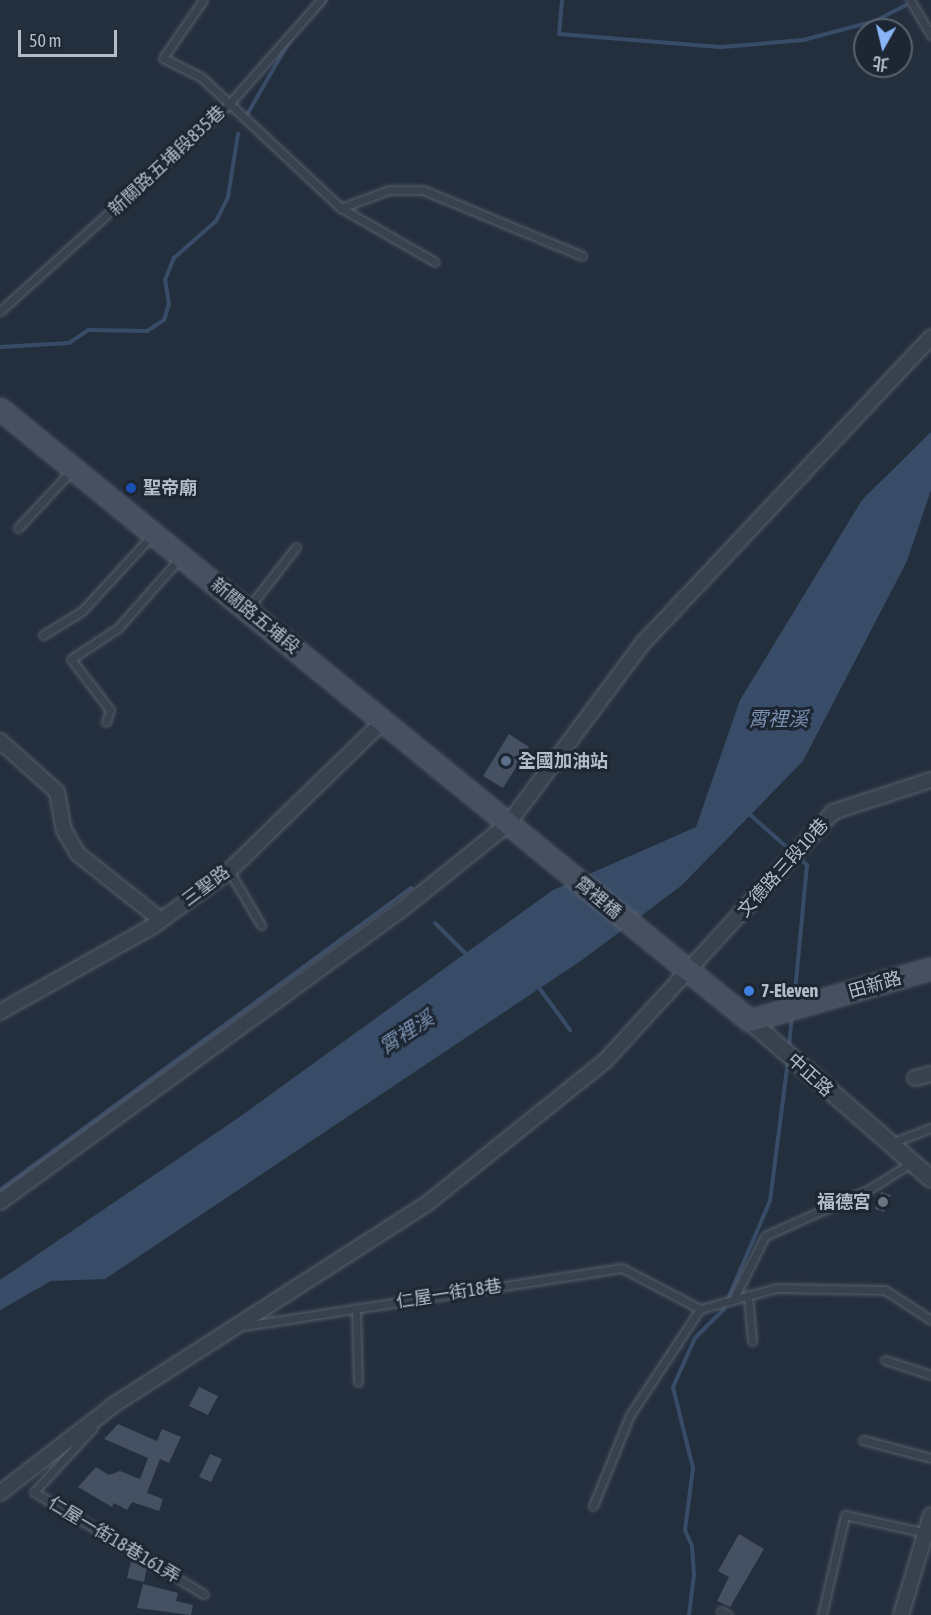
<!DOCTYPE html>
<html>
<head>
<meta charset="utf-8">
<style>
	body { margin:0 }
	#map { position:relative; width:931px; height:1615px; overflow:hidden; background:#242f3e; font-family:"Asap Condensed","Noto Sans TC",sans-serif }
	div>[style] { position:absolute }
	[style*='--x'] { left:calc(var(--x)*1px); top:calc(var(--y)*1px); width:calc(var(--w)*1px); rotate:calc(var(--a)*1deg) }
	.water>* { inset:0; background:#394c67 }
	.stream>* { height:4px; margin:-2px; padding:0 2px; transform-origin:2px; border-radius:2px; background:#394c67 }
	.building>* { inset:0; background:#455162 }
	.roads { filter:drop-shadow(0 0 2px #565f6c) drop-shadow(0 0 2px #565f6c) }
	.service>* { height:7px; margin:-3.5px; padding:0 3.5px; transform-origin:3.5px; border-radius:3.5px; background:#38414e }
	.minor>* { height:14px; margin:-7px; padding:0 7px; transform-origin:7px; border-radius:7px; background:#38414e }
	.tertiary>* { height:16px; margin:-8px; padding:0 8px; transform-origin:8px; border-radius:8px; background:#38414e }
	.secondary>* { height:20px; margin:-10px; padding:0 10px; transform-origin:10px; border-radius:10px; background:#465061 }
	.dots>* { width:16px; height:16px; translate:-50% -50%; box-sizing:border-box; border:3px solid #1d2633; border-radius:50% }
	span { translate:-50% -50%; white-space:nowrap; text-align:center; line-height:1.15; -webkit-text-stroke:6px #1d2633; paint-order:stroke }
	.street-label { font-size:18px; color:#b4bcc9 }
	.poi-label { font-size:18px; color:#b4bcc9; font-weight:700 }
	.left { translate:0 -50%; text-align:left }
	.right { translate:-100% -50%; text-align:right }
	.water-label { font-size:20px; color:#7c92b1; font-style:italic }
	.north { position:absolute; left:853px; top:18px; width:60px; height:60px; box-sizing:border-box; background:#1d2633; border:2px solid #59626f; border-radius:50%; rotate:188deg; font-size:16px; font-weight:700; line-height:24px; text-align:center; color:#b4bcc9 }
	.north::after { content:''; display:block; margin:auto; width:21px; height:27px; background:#8ab4f8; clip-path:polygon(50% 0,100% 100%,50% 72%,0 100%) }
	.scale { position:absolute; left:18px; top:30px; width:99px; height:27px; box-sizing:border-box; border:3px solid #b4bcc9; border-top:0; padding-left:8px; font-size:18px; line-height:21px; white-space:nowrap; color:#b4bcc9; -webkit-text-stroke:4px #1d2633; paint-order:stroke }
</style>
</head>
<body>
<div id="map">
	<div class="water">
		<div style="clip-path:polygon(931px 432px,931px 490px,907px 561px,803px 761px,681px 886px,582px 960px,105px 1279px,51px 1281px,0 1310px,0 1280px,238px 1118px,553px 890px,696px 827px,740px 700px,862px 500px)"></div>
	</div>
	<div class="stream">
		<div style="--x:562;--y:0;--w:34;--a:95"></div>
		<div style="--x:559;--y:34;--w:164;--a:4.6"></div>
		<div style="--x:722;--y:47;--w:81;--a:-4.9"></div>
		<div style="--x:803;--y:40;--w:74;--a:-14.8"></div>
		<div style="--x:875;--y:21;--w:34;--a:-27"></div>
		<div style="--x:317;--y:9;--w:13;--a:-45"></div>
		<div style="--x:245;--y:118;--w:94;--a:-59.9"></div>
		<div style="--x:0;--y:347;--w:69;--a:-3.3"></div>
		<div style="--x:69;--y:343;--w:23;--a:-34"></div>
		<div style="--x:88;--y:330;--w:59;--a:1"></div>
		<div style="--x:147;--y:331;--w:20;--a:-33"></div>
		<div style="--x:164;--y:320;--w:17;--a:-73"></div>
		<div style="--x:169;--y:304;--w:24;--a:-99"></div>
		<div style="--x:165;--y:280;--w:24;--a:-68"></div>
		<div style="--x:174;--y:258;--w:56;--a:-41.4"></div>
		<div style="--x:216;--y:221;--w:27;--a:-63"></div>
		<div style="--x:228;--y:197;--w:64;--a:-81"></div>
		<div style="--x:747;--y:812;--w:80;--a:41.5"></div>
		<div style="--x:807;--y:865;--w:138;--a:95.4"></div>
		<div style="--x:435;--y:923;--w:47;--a:45"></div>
		<div style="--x:537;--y:985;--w:56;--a:53.7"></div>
		<div style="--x:789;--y:1047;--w:32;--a:-85"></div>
		<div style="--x:0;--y:1190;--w:510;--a:-36.31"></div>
		<div style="--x:689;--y:1615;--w:40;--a:-82.9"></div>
		<div style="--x:694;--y:1575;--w:29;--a:-94"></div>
		<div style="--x:692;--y:1546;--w:17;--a:-114"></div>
		<div style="--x:685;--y:1530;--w:63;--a:-82.6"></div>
		<div style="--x:693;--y:1468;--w:83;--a:-103.9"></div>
		<div style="--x:673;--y:1387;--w:54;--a:-65.8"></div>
		<div style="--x:695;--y:1338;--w:40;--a:-45"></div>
		<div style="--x:723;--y:1310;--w:119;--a:-66.7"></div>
		<div style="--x:770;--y:1201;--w:142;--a:-82.7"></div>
	</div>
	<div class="building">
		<div style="clip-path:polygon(509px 734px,529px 747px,503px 788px,483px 776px)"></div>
		<div style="clip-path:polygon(881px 1192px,891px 1195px,884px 1212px,875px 1209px)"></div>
		<div style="clip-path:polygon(199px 1387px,218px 1396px,208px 1415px,189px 1406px)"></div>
		<div style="clip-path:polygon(118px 1424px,157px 1441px,162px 1429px,181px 1437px,169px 1463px,160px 1459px,147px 1493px,163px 1499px,159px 1511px,132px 1502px,127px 1510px,114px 1503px,112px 1507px,78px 1487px,96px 1467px,109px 1475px,120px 1471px,140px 1479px,148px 1458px,104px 1439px)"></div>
		<div style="clip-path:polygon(210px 1454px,222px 1459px,211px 1482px,199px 1477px)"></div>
		<div style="clip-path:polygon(739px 1534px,764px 1549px,730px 1607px,717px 1601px,729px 1577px,718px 1571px)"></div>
		<div style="clip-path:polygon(132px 1557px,147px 1567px,144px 1582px,127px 1578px)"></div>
		<div style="clip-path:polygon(143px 1584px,178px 1593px,176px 1601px,193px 1605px,191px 1615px,137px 1608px)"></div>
	</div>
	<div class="roads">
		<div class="service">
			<div style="--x:203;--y:0;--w:70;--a:124.6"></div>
			<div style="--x:163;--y:58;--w:42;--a:26.6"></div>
			<div style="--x:201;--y:77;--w:192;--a:43.1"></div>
			<div style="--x:341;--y:208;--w:108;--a:29.9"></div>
			<div style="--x:910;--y:0;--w:41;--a:59"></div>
			<div style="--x:341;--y:208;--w:51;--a:-20.6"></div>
			<div style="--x:389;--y:190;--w:34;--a:0"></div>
			<div style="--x:423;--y:190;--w:172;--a:22.5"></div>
			<div style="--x:0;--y:311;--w:309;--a:-42.1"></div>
			<div style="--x:229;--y:104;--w:139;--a:-48.5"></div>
			<div style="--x:18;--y:528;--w:79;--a:-47"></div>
			<div style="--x:247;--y:610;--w:80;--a:-52.1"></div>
			<div style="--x:43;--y:635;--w:46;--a:-31.6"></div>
			<div style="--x:82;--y:611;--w:105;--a:-47.3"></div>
			<div style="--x:106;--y:722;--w:13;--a:-72"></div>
			<div style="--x:110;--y:710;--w:64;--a:-127.4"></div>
			<div style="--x:71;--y:659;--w:56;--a:-33.4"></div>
			<div style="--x:118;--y:628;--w:94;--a:-48.5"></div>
			<div style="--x:229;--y:871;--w:63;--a:59.3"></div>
			<div style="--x:891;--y:1143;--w:43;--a:-20.6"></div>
			<div style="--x:748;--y:1295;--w:46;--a:85"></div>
			<div style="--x:734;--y:1298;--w:69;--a:-63.4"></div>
			<div style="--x:765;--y:1236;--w:113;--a:-24.1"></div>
			<div style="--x:868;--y:1190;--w:51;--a:-32.1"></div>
			<div style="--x:356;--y:1308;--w:74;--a:88.5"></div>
			<div style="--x:243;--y:1326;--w:383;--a:-8.7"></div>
			<div style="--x:622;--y:1268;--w:88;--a:27.7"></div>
			<div style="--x:700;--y:1309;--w:79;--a:-15.4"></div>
			<div style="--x:776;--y:1288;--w:109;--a:1.1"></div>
			<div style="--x:885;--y:1290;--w:55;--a:33.1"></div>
			<div style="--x:885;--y:1360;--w:48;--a:18.1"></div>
			<div style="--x:93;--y:1428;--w:87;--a:132.7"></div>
			<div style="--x:34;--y:1492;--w:198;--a:31"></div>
			<div style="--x:863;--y:1440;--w:70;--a:14.8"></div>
			<div style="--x:593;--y:1506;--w:98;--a:-67.9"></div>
			<div style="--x:630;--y:1415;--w:127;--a:-56.6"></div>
			<div style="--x:721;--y:1611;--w:8;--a:30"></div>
			<div style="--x:822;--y:1615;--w:103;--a:-77"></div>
			<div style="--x:845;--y:1515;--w:83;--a:12.5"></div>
		</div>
		<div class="minor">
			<div style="--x:0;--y:741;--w:76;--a:41.8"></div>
			<div style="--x:57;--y:792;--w:39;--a:80"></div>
			<div style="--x:64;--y:830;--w:28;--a:60"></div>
			<div style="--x:78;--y:854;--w:106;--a:38.5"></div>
			<div style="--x:0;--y:1012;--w:176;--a:-29.3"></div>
			<div style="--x:153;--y:926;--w:94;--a:-35.9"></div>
			<div style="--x:229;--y:871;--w:215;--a:-44.2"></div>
			<div style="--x:915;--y:1078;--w:16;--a:-14"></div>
			<div style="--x:0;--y:1202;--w:496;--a:-36.1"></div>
			<div style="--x:401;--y:910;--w:137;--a:-38.8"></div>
			<div style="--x:508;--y:824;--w:226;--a:-53.3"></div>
			<div style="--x:643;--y:643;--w:420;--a:-46.7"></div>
			<div style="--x:0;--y:1493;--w:145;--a:-37.7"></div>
			<div style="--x:115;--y:1404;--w:367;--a:-32.7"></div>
			<div style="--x:424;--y:1206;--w:232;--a:-38.7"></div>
			<div style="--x:605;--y:1061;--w:338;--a:-47.5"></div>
			<div style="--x:833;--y:812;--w:103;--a:-18.1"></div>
			<div style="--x:901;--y:1615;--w:104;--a:-73.3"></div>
		</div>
		<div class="tertiary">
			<div style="--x:750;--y:1021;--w:240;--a:41.1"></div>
		</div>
		<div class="secondary">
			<div style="--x:0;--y:409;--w:968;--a:39.21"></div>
			<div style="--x:750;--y:1021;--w:188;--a:-16"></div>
		</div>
	</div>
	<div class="dots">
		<div style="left:131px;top:488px;background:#1a4fb4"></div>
		<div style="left:506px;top:761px;background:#5c6f8a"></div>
		<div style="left:749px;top:991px;background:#3f7fe0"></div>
		<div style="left:883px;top:1202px;background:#6b7280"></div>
	</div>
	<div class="street-label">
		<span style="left:167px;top:161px;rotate:-43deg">新關路五埔段835巷</span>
		<span style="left:255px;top:616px;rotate:39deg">新關路五埔段</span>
		<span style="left:783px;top:868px;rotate:-48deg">文德路三段10巷</span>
		<span style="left:206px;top:886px;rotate:-37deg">三聖路</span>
		<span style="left:598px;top:898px;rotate:40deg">霄裡橋</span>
		<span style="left:875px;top:985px;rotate:-16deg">田新路</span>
		<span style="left:810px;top:1075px;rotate:42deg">中正路</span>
		<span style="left:449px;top:1294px;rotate:-9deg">仁屋一街18巷</span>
		<span style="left:114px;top:1540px;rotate:31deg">仁屋一街18巷161弄</span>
	</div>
	<div class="poi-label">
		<span class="left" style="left:143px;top:488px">聖帝廟</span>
		<span class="left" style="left:518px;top:761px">全國加油站</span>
		<span class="left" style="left:761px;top:991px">7-Eleven</span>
		<span class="right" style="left:871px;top:1202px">福德宮</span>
	</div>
	<div class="water-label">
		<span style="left:778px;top:718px">霄裡溪</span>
		<span style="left:406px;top:1032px;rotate:-33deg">霄裡溪</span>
	</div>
	<div class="north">北</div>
	<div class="scale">50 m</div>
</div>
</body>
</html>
